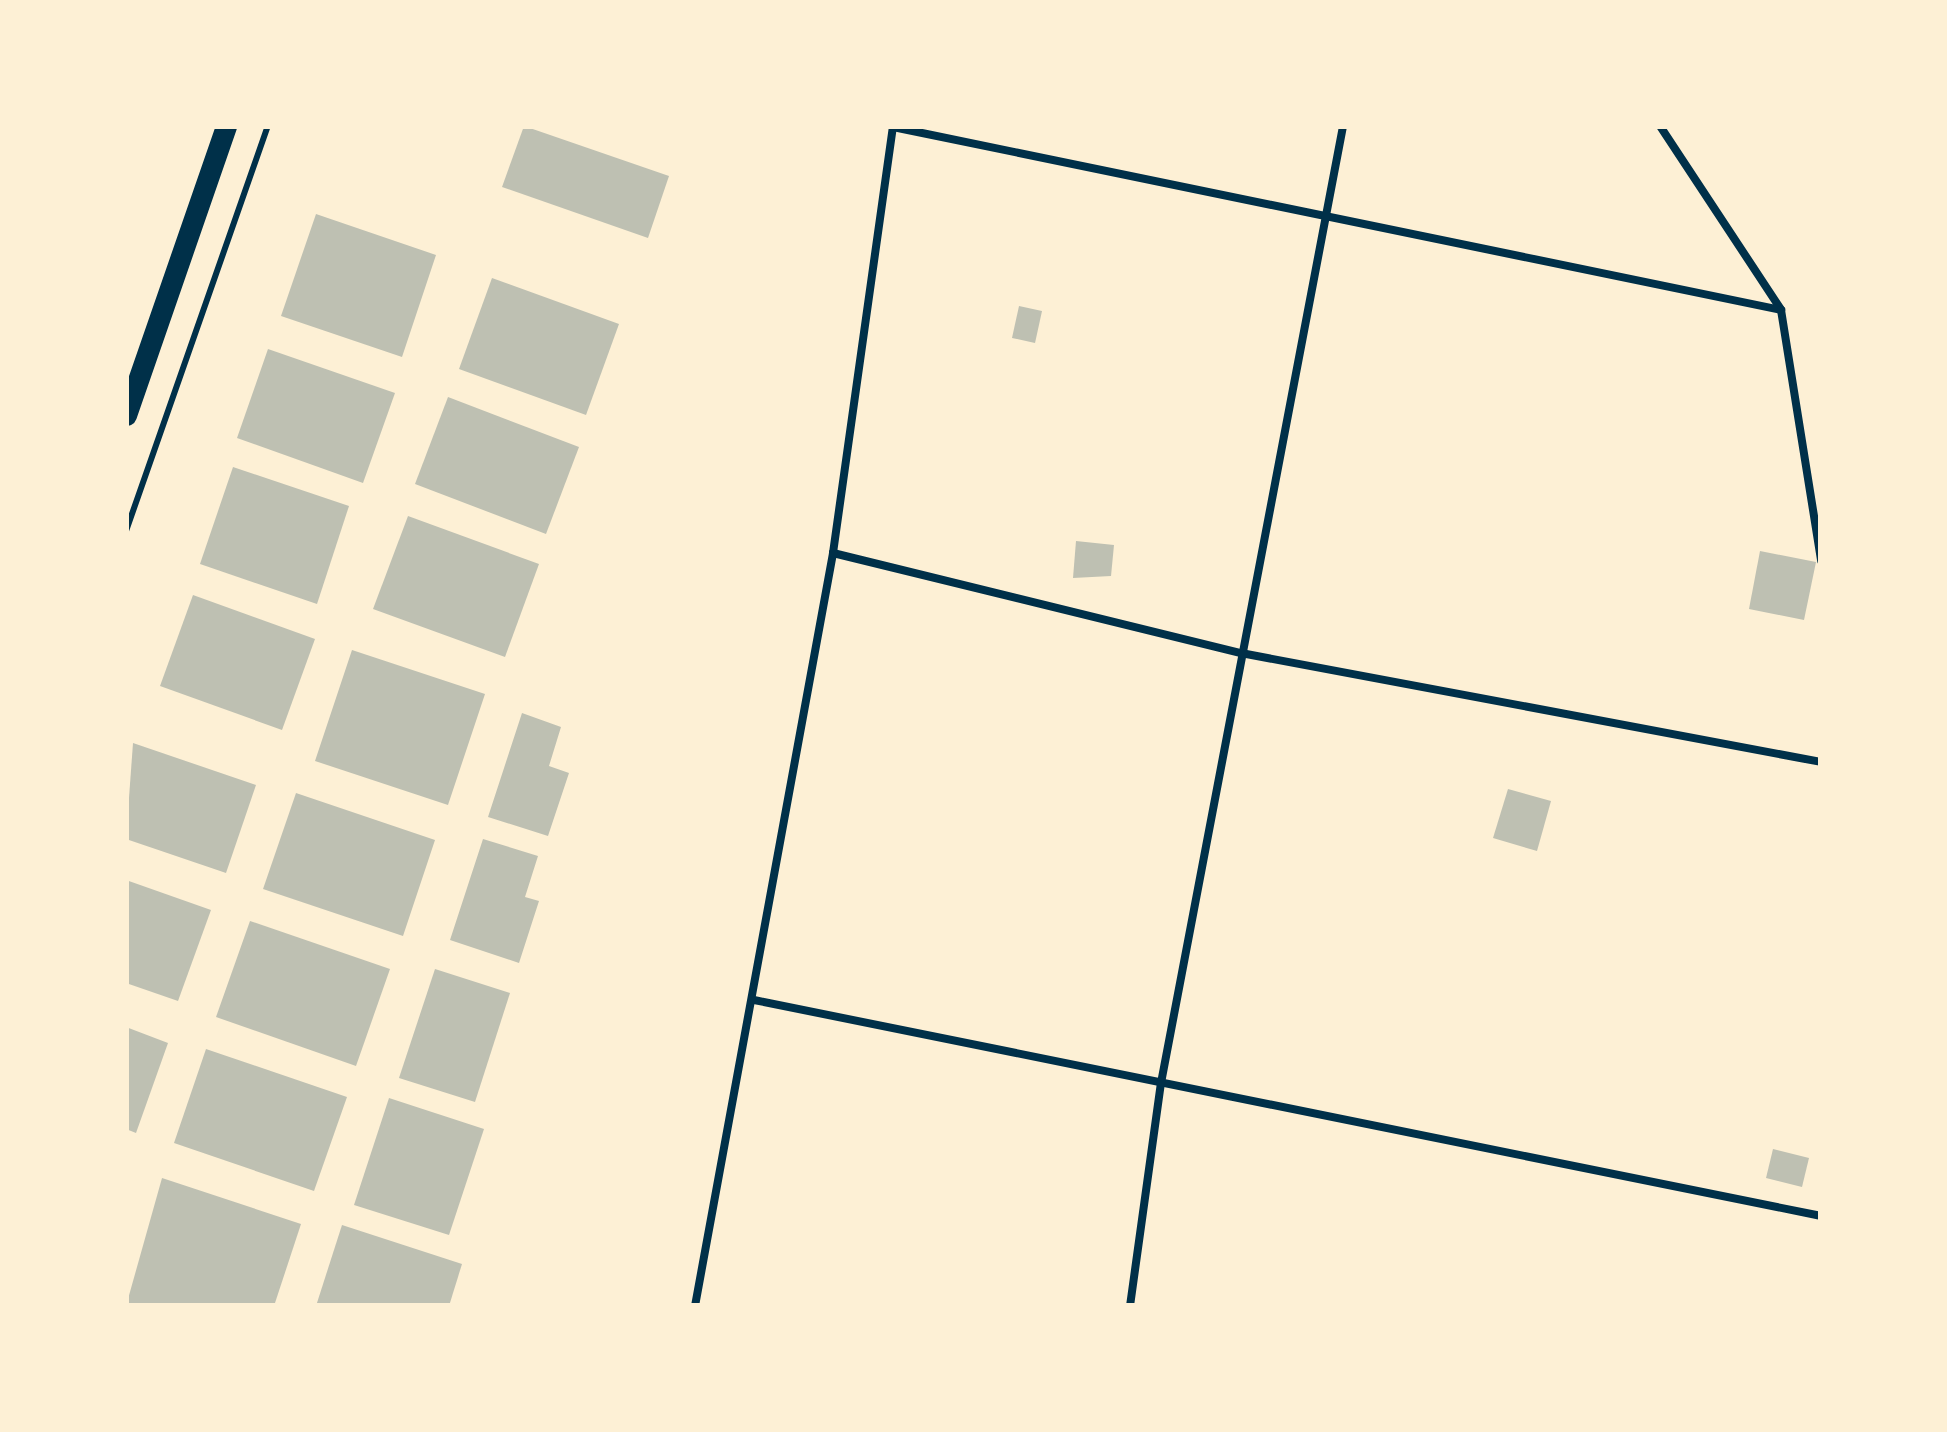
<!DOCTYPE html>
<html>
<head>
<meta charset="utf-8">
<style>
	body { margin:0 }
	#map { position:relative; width:1947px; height:1432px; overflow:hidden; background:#fdf0d5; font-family:Overpass,sans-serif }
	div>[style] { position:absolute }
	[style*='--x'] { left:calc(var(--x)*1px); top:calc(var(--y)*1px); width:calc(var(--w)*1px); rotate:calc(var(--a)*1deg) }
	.building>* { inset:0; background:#bec0b2 }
	.path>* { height:6px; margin:-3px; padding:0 3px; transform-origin:3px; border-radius:3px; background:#003049 }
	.service>* { height:8px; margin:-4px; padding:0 4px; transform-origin:4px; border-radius:4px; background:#003049 }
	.tertiary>* { height:21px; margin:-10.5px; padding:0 10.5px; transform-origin:10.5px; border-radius:10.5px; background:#003049 }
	span { translate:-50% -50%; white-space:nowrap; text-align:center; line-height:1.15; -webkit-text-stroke:9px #fdf0d5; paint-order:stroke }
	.frame { position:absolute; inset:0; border:129px solid #fdf0d5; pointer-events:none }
</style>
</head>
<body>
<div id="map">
	<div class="building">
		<div style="clip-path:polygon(524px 126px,669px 176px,648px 238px,502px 187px)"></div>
		<div style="clip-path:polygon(316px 214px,436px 255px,402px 357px,281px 316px)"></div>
		<div style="clip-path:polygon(492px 278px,619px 324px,586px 415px,459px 369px)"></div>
		<div style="clip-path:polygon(1019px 306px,1042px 311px,1035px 343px,1012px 338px)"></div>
		<div style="clip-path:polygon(268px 349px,395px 393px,363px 483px,237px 438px)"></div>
		<div style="clip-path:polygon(448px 397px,579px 447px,546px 534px,415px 484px)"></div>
		<div style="clip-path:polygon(233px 467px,349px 506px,317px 604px,200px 564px)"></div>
		<div style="clip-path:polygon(408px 516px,539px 564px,505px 657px,373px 609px)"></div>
		<div style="clip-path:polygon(1076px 541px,1114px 545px,1111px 576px,1073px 578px)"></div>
		<div style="clip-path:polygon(1760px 551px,1816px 562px,1804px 620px,1749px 609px)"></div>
		<div style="clip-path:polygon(193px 595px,315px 639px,282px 730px,160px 686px)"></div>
		<div style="clip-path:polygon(352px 650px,485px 694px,448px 805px,315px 761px)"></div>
		<div style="clip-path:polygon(522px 713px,561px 727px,549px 766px,569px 773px,548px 836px,488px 817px)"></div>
		<div style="clip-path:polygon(133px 743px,256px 785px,226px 873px,126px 839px)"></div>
		<div style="clip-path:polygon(1508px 789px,1551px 801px,1537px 851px,1493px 838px)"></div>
		<div style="clip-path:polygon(296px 793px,435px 840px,403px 936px,263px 889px)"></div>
		<div style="clip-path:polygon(483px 839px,538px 856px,525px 897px,539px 901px,519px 963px,450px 940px)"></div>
		<div style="clip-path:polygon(126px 880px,211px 910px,178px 1001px,126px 983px)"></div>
		<div style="clip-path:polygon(250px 921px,390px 969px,356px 1066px,216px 1017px)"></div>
		<div style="clip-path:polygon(435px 969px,510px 993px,475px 1102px,399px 1078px)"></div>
		<div style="clip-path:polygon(126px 1027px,168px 1043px,136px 1133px,126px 1129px)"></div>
		<div style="clip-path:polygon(206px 1049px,347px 1097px,314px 1191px,174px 1143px)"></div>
		<div style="clip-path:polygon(389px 1098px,484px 1129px,449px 1235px,354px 1205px)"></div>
		<div style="clip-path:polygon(1773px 1149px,1809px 1158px,1802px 1187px,1766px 1178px)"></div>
		<div style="clip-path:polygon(162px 1178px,301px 1224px,274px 1306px,126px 1306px)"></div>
		<div style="clip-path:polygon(342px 1225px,462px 1264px,449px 1306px,316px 1306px)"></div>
	</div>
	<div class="path">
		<div style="--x:126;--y:531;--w:429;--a:-70.7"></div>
	</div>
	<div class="service">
		<div style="--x:1660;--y:126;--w:218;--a:56.6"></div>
		<div style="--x:893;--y:127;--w:907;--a:11.64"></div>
		<div style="--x:1781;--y:310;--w:254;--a:80.9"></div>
		<div style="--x:833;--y:553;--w:420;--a:13.8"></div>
		<div style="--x:1241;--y:653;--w:590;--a:10.64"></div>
		<div style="--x:754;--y:1000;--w:1089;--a:11.44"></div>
		<div style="--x:695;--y:1306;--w:766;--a:-79.61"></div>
		<div style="--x:833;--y:553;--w:431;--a:-82"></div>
		<div style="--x:1130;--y:1306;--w:225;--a:-82.1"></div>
		<div style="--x:1161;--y:1083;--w:974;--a:-79.23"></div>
	</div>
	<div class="tertiary">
		<div style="--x:126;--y:415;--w:306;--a:-70.9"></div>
	</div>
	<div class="frame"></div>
</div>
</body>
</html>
